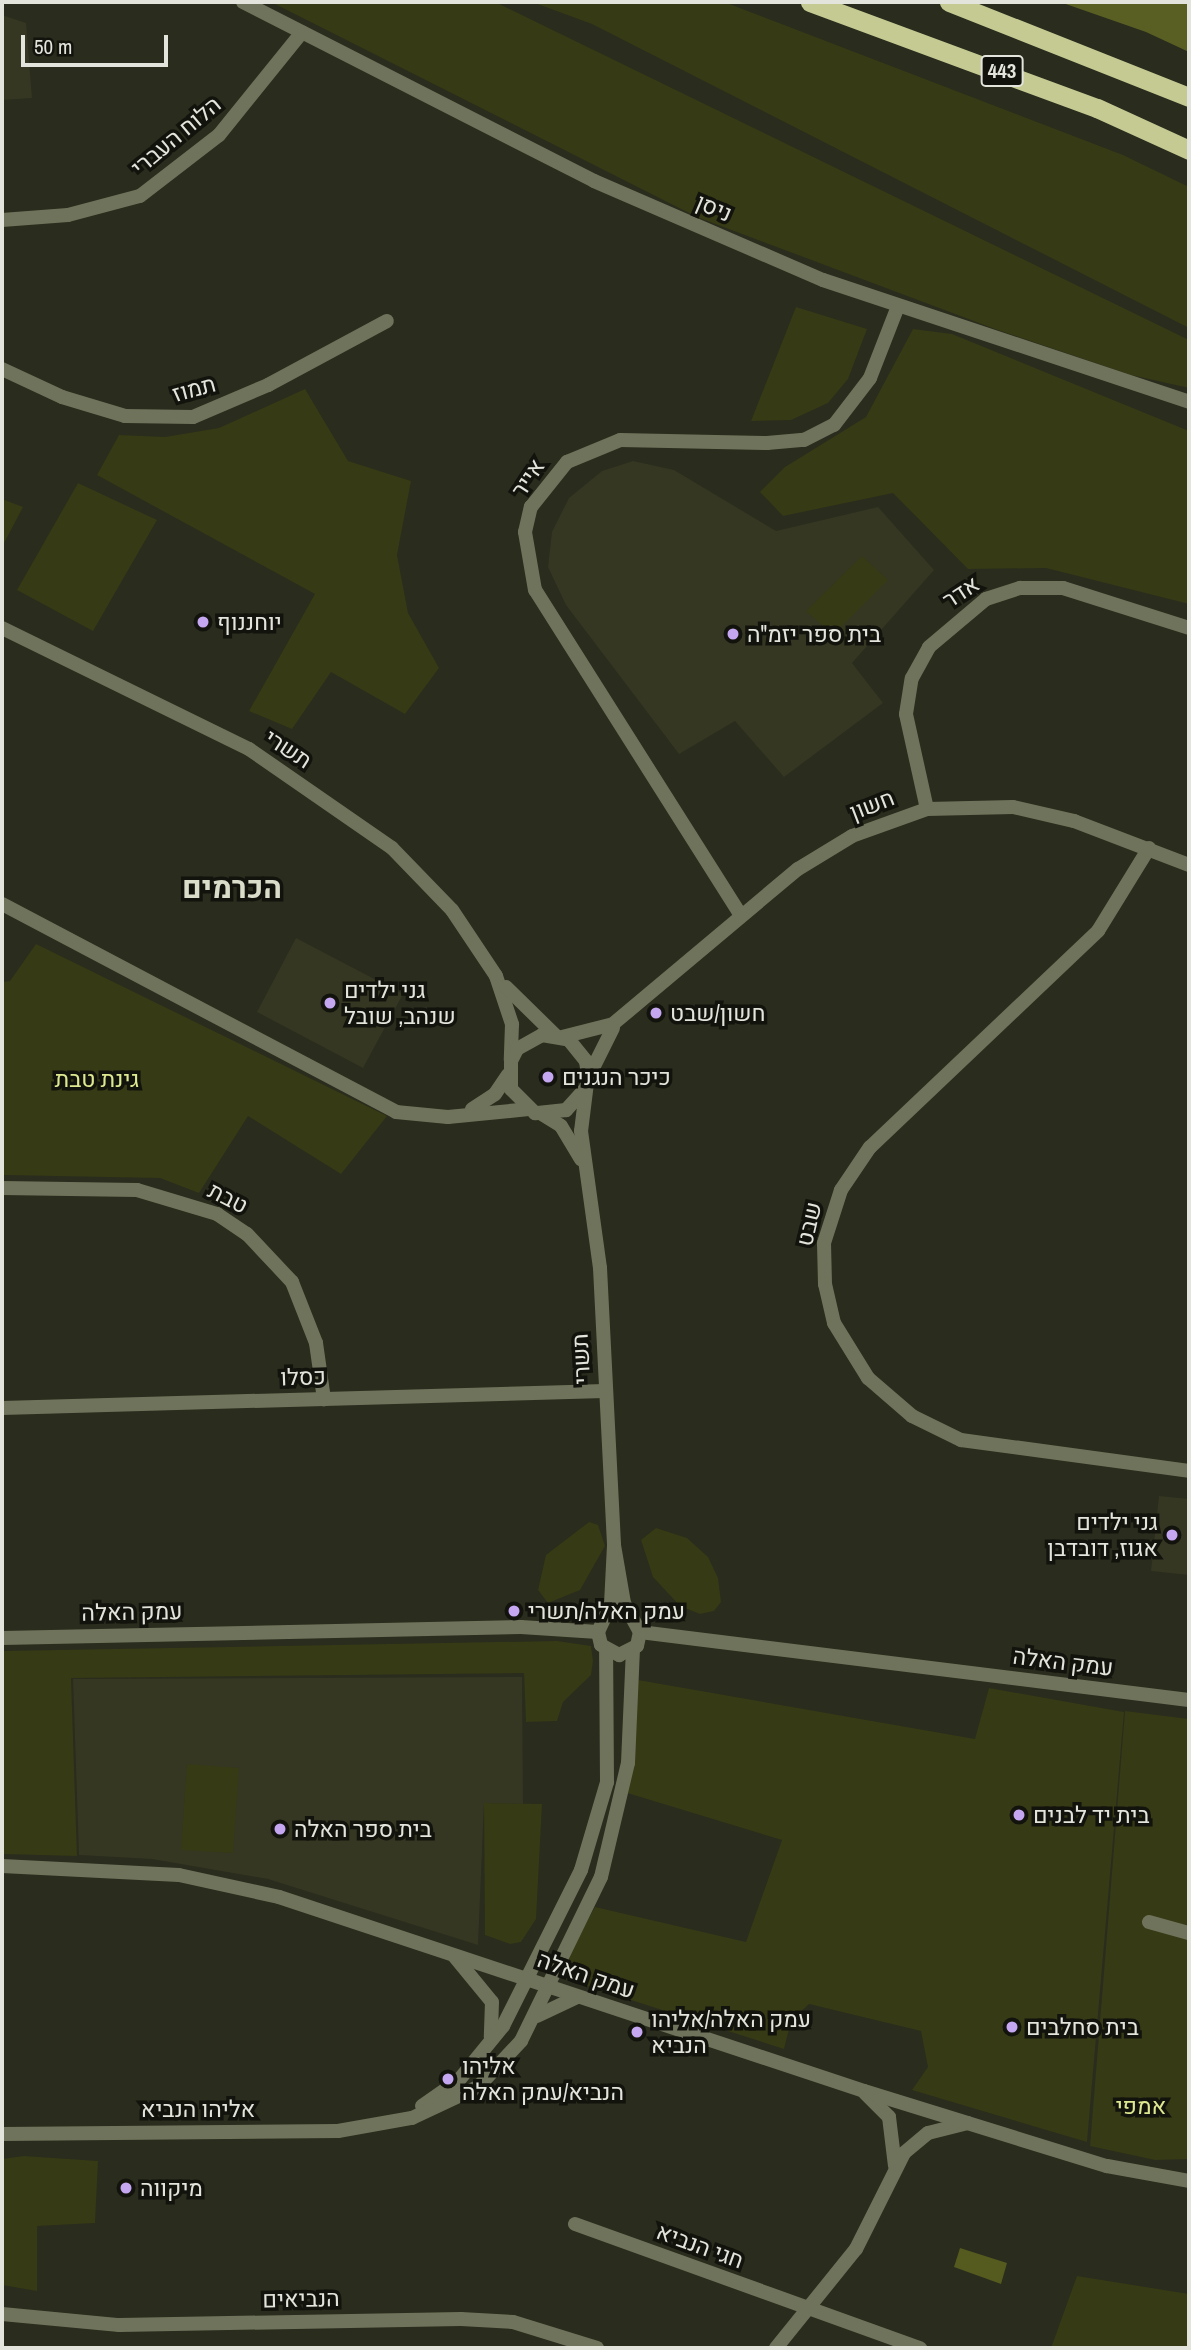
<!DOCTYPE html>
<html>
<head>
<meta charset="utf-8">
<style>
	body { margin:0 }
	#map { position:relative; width:1191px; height:2350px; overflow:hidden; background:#2a2c1d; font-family:"Archivo Narrow",Heebo,sans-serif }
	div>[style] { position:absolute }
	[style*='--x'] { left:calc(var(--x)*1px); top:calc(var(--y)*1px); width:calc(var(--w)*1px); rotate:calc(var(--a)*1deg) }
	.built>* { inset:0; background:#353722 }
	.green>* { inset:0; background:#363a15 }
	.forest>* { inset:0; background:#595f23 }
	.water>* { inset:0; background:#555a1e }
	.pedestrian>* { height:14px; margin:-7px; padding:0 7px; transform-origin:7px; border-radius:7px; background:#70735b }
	.minor>* { height:14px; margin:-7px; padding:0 7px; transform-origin:7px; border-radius:7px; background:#70735b }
	.tertiary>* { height:14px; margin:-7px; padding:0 7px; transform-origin:7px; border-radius:7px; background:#70735b }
	.trunk>* { height:19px; margin:-9.5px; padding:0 9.5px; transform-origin:9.5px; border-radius:9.5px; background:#c4ca92 }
	.dots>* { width:19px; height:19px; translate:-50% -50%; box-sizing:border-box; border:4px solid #13130d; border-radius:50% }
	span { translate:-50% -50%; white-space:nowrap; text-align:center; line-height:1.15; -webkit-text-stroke:7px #13130d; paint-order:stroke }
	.shield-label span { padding:2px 5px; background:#13130d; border:2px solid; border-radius:5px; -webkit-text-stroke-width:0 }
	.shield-label { font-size:21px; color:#e3e4db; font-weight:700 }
	.street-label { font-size:23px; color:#e3e4db }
	.poi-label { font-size:23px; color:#e3e4db }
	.left { translate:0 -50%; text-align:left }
	.right { translate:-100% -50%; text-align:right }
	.park-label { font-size:23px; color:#dee890 }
	.district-label { font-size:30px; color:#daddc9; font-weight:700 }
	.frame { position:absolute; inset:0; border:4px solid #e3e4db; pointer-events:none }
	.scale { position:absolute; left:21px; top:35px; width:147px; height:32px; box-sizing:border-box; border:4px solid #e3e4db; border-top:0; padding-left:9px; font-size:21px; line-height:24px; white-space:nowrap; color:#e3e4db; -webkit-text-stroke:5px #13130d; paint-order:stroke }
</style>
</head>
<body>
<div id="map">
	<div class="built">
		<div style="clip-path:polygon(2px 15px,26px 23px,32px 98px,2px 100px)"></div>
		<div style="clip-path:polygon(633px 461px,674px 470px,776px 531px,878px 507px,934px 570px,852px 663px,883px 703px,784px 777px,735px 721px,679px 754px,566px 605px,548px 567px,552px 532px,569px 498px,602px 471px)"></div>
		<div style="clip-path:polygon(296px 938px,403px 994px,363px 1068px,257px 1012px)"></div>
		<div style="clip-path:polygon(1159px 1496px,1189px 1499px,1189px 1575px,1151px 1571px)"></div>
		<div style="clip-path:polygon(522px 1677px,523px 1804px,484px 1803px,478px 1945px,268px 1879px,152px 1859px,79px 1855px,73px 1679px)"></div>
	</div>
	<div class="green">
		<div style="clip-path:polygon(271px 2px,495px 2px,1189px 340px,1189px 388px,1131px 375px,995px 329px,697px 217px)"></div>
		<div style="clip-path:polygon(532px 2px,724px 2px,1123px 155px,1189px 187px,1189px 328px,592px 24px)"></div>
		<div style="clip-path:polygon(796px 307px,867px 329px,848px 379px,828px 403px,791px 420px,751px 421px)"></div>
		<div style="clip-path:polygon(913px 329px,952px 334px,1189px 431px,1189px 604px,1046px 568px,968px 569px,893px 493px,783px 516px,760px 492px,785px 467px,866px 417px)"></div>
		<div style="clip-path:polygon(305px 389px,348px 461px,411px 481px,397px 555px,408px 613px,439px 668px,405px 714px,331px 672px,292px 729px,249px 711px,315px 594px,97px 475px,119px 435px,165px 437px,219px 428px)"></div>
		<div style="clip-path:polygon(78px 483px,157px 520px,93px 631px,17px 590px)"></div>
		<div style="clip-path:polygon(2px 499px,23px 507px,2px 547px)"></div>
		<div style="clip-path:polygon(862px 556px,888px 580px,833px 635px,806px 611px)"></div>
		<div style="clip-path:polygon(36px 944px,387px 1116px,341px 1174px,248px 1116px,199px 1193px,160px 1178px,2px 1175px,2px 982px,10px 981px)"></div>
		<div style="clip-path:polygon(589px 1522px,598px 1525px,605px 1546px,580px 1590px,548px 1603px,538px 1590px,546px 1555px)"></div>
		<div style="clip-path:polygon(656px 1528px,687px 1538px,708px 1557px,718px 1578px,721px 1602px,714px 1611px,700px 1614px,680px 1606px,653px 1577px,641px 1540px)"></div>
		<div style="clip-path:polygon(557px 1641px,591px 1646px,593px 1661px,591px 1675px,563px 1702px,557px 1721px,526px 1722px,524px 1673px,71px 1678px,77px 1856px,2px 1854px,2px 1651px)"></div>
		<div style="clip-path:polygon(638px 1680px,975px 1739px,989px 1688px,1124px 1712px,1087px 2142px,912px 2090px,928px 2067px,921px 2031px,809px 2004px,791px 2021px,784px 2049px,556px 1976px,595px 1907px,746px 1942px,782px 1840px,624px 1792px)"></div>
		<div style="clip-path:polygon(1125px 1711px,1189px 1719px,1189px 2159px,1155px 2160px,1090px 2146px)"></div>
		<div style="clip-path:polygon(187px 1764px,239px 1768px,233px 1853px,181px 1850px)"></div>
		<div style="clip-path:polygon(484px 1803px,542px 1804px,536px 1919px,521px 1942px,510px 1944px,485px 1935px)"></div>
		<div style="clip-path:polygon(24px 2156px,98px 2161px,95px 2223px,37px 2226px,37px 2291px,2px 2285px,2px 2159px)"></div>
		<div style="clip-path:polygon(1077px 2276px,1189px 2294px,1189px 2348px,1051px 2348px)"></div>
	</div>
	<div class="forest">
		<div style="clip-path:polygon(1060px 2px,1189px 2px,1189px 52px,1146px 32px)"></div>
	</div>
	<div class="water">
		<div style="clip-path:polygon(960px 2248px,1007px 2263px,1001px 2284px,954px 2267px)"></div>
	</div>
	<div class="pedestrian">
		<div style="--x:1149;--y:1922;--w:41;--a:15.4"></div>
	</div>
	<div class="minor">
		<div style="--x:243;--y:2;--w:394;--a:27"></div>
		<div style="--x:594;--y:181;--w:249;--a:23.4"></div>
		<div style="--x:823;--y:280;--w:386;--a:18.4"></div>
		<div style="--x:2;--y:220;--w:66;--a:-4.3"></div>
		<div style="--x:68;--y:215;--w:74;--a:-14.8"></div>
		<div style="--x:140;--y:196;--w:100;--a:-37.7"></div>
		<div style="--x:219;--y:135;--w:132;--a:-51.1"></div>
		<div style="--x:2;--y:369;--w:66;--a:25"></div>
		<div style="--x:62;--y:397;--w:66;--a:16.8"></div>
		<div style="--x:125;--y:416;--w:68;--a:0.8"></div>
		<div style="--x:193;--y:417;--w:82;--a:-23.1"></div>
		<div style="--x:268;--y:385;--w:135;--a:-28.3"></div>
		<div style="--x:927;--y:809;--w:97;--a:-102.5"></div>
		<div style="--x:906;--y:714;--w:36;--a:-81"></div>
		<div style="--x:912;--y:678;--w:35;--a:-61"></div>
		<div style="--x:929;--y:647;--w:75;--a:-40.1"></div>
		<div style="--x:986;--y:599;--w:36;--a:-18"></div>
		<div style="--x:1020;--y:588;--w:43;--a:0"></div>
		<div style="--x:1063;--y:588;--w:132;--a:17.6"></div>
		<div style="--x:1149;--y:848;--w:97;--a:121.6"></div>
		<div style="--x:1098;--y:931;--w:314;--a:136.5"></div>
		<div style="--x:870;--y:1147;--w:52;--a:124"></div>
		<div style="--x:841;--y:1190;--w:56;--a:107.8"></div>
		<div style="--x:824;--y:1243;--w:41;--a:88.6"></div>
		<div style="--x:825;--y:1284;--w:40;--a:77"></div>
		<div style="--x:834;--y:1323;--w:65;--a:58.3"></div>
		<div style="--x:868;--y:1378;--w:58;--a:40.8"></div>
		<div style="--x:912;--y:1416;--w:55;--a:26.1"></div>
		<div style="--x:961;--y:1440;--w:230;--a:7.7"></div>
		<div style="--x:2;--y:904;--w:446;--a:27.8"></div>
		<div style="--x:396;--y:1112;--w:52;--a:5.5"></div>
		<div style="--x:448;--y:1117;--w:81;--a:-5.6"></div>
		<div style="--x:740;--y:914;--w:383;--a:-122.3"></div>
		<div style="--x:535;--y:590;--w:59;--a:-99.8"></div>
		<div style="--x:525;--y:532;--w:26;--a:-77"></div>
		<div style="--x:531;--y:507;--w:58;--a:-51.3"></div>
		<div style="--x:567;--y:462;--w:57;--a:-22.5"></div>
		<div style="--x:620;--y:440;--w:147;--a:1.2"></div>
		<div style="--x:767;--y:443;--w:37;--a:-5"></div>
		<div style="--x:804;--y:440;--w:34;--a:-27"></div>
		<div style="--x:834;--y:425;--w:59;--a:-52.5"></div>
		<div style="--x:870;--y:378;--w:77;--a:-68.7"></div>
		<div style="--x:562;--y:1037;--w:53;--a:-14.3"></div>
		<div style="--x:613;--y:1024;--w:241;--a:-40"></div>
		<div style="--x:798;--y:869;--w:63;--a:-31.4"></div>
		<div style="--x:852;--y:836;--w:80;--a:-19.8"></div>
		<div style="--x:927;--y:809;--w:86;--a:-1.3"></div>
		<div style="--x:1013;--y:807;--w:63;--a:12.9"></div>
		<div style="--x:1074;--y:821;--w:123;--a:20.9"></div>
		<div style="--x:588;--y:1078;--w:56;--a:-63.4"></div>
		<div style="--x:472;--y:1109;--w:27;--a:-33"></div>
		<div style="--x:495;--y:1094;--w:23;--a:-56"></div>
		<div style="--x:2;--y:1188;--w:135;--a:0.8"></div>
		<div style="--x:137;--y:1190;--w:84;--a:16.7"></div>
		<div style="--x:217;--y:1214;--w:36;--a:34"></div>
		<div style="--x:247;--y:1234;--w:66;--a:46.8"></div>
		<div style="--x:292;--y:1282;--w:66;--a:68.5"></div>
		<div style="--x:316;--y:1343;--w:57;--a:81.9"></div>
		<div style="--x:2;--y:1408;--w:603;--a:-1.61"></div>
		<div style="--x:865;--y:2093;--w:34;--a:45"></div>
		<div style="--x:889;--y:2117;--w:49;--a:83"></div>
		<div style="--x:575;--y:2224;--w:367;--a:19.8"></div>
		<div style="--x:2;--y:2314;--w:118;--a:5.4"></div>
		<div style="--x:119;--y:2325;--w:342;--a:-1"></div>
		<div style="--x:461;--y:2319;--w:52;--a:3.3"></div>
		<div style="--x:513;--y:2322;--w:88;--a:17.2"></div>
		<div style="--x:776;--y:2348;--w:127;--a:-51.1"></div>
		<div style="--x:856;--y:2249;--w:107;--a:-63.4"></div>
		<div style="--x:904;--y:2153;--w:31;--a:-40"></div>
		<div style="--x:928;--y:2133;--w:41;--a:-14"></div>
	</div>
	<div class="tertiary">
		<div style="--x:2;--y:628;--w:275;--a:26.1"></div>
		<div style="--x:249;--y:749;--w:174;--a:34.7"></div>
		<div style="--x:392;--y:848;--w:86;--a:45.9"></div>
		<div style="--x:452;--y:910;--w:79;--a:56.3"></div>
		<div style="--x:496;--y:976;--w:51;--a:71.6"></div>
		<div style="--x:512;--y:1024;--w:36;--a:92"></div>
		<div style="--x:506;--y:987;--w:69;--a:44.4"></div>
		<div style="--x:586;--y:1088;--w:30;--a:132"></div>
		<div style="--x:566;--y:1110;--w:31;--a:174"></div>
		<div style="--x:535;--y:1113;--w:34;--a:-135"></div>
		<div style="--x:511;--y:1089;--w:28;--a:-90"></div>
		<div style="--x:511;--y:1061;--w:13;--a:-63"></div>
		<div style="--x:517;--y:1049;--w:29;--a:-29"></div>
		<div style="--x:542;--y:1035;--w:27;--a:10"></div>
		<div style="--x:569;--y:1040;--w:27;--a:51"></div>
		<div style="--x:586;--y:1061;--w:14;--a:82"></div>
		<div style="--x:588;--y:1075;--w:56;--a:97.1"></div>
		<div style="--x:581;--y:1131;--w:138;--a:82.1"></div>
		<div style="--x:600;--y:1268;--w:277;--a:87.1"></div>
		<div style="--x:614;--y:1545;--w:59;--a:92.9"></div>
		<div style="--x:611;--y:1604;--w:31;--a:115"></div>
		<div style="--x:598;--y:1632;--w:13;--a:77"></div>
		<div style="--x:601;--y:1645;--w:21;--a:29"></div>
		<div style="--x:619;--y:1655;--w:20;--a:-27"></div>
		<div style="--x:637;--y:1646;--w:14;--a:-78"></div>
		<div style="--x:640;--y:1632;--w:33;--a:-119"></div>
		<div style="--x:624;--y:1603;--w:59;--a:-99.8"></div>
		<div style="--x:542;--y:1114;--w:22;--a:32"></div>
		<div style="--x:561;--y:1126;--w:39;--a:59"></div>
		<div style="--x:640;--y:1632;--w:553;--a:7.06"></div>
		<div style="--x:2;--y:1638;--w:519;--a:-1.21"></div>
		<div style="--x:521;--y:1627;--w:77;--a:3.7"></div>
		<div style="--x:2;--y:1866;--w:177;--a:2.9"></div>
		<div style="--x:179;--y:1875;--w:102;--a:12.4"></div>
		<div style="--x:279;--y:1897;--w:616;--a:18.35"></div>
		<div style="--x:864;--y:2091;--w:254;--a:17.2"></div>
		<div style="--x:1107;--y:2166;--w:83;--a:10.4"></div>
		<div style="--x:455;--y:1957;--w:58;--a:50.6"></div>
		<div style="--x:492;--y:2002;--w:35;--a:92"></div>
		<div style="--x:537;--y:2016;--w:44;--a:-25.4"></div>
		<div style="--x:422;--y:2106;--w:45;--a:-35.1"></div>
		<div style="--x:459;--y:2080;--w:70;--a:-50.8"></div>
		<div style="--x:503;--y:2026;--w:174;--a:-63.4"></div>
		<div style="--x:581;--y:1870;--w:92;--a:-73.5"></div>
		<div style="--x:607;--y:1782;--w:132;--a:-90.4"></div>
		<div style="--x:2;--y:2134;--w:336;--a:-0.5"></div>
		<div style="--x:338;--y:2131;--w:75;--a:-10"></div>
		<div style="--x:412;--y:2118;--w:73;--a:-25.2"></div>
		<div style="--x:478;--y:2087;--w:63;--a:-46.9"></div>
		<div style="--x:521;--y:2041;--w:182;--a:-64"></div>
		<div style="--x:601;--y:1877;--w:117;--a:-76.7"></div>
		<div style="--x:628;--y:1763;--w:113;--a:-87.5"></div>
	</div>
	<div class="trunk">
		<div style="--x:810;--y:2;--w:306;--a:20.3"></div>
		<div style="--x:1097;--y:108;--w:101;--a:24.5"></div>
		<div style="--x:949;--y:2;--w:258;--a:21.6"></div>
	</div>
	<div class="dots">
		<div style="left:203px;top:622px;background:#c5a6f0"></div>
		<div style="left:733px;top:634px;background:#c5a6f0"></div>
		<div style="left:330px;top:1003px;background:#c5a6f0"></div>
		<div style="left:656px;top:1013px;background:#c5a6f0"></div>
		<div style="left:548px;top:1077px;background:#c5a6f0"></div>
		<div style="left:1172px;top:1535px;background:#c5a6f0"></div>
		<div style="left:514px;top:1611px;background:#c5a6f0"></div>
		<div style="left:1019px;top:1815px;background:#c5a6f0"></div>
		<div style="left:280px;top:1829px;background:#c5a6f0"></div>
		<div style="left:1012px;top:2027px;background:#c5a6f0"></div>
		<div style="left:637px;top:2032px;background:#c5a6f0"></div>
		<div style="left:448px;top:2079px;background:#c5a6f0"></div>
		<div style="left:126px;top:2188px;background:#c5a6f0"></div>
	</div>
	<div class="shield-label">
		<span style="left:1002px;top:71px">443</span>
	</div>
	<div class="street-label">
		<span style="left:176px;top:136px;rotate:-40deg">הלוח העברי</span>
		<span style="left:714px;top:208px;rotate:23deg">ניסן</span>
		<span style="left:194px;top:389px;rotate:-15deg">תמוז</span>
		<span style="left:528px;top:478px;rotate:-56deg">אייר</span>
		<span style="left:961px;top:592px;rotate:-33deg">אדר</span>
		<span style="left:288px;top:749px;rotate:33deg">תשרי</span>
		<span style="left:872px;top:805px;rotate:-21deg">חשון</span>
		<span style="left:228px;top:1198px;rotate:27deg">טבת</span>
		<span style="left:809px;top:1224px;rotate:-77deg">שבט</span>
		<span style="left:581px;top:1359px;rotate:-93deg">תשרי</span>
		<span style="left:303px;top:1377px;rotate:-2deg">כסלו</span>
		<span style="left:132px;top:1612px;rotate:-1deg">עמק האלה</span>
		<span style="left:1063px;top:1662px;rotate:7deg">עמק האלה</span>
		<span style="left:586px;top:1975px;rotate:19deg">עמק האלה</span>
		<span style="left:198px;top:2109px">אליהו הנביא</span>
		<span style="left:700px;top:2246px;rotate:20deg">חגי הנביא</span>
		<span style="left:301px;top:2299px;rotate:-1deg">הנביאים</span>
	</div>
	<div class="poi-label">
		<span class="left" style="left:217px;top:622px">יוחננוף</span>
		<span class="left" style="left:747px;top:634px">בית ספר יזמ"ה</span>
		<span class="left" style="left:344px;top:1003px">גני ילדים<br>שנהב, שובל</span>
		<span class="left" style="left:670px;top:1013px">חשון/שבט</span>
		<span class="left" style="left:562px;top:1077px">כיכר הנגנים</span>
		<span class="right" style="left:1158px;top:1535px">גני ילדים<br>אגוז, דובדבן</span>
		<span class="left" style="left:528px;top:1611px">עמק האלה/תשרי</span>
		<span class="left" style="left:1033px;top:1815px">בית יד לבנים</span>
		<span class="left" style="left:294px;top:1829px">בית ספר האלה</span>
		<span class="left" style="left:651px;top:2032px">עמק האלה/אליהו<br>הנביא</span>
		<span class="left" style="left:1026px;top:2027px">בית סחלבים</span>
		<span class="left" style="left:462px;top:2079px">אליהו<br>הנביא/עמק האלה</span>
		<span class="left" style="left:140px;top:2188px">מיקווה</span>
	</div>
	<div class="park-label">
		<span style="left:97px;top:1079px">גינת טבת</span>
		<span style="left:1141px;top:2106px">אמפי</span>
	</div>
	<div class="district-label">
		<span style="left:232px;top:887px">הכרמים</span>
	</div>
	<div class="frame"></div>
	<div class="scale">50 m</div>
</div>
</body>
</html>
